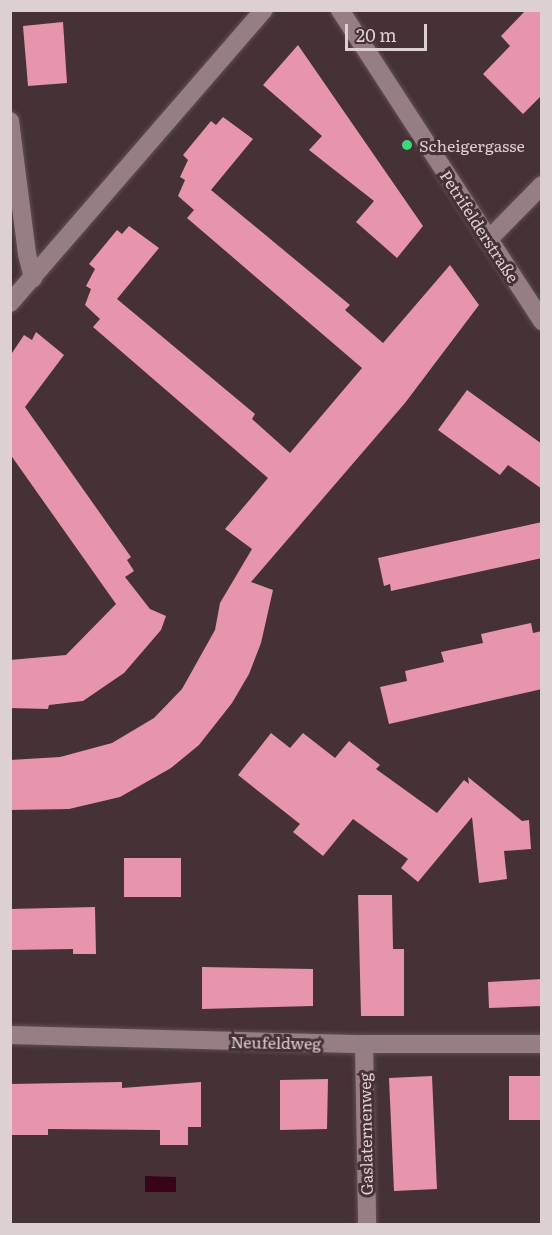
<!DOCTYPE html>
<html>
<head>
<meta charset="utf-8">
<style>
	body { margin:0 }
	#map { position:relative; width:552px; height:1235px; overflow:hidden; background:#453136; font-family:Literata,serif }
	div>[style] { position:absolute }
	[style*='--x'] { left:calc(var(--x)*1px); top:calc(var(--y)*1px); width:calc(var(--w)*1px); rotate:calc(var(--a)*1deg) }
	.water>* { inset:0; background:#370418 }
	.building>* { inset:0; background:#e795aa }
	.roads { filter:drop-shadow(0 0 2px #605054) drop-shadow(0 0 2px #605054) }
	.minor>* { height:18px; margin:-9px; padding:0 9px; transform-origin:9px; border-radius:9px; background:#967e84 }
	.secondary>* { height:18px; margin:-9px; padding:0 9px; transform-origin:9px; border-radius:9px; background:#967e84 }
	.dots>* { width:16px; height:16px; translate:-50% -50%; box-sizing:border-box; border:3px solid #453136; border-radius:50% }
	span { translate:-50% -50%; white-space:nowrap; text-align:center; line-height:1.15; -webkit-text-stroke:6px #453136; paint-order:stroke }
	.poi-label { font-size:16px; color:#ddd0d3 }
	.left { translate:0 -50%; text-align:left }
	.street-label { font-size:16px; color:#ddd0d3 }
	.frame { position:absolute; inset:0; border:12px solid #ddd0d3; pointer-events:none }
	.scale { position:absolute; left:345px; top:24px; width:82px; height:27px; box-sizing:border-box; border:3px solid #ddd0d3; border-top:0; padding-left:8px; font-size:18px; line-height:21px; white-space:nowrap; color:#ddd0d3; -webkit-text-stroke:4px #453136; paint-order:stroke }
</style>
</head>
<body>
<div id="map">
	<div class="water">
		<div style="clip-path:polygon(145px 1176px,176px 1177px,176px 1192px,145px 1192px)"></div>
	</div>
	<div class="building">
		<div style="clip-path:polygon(526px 10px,542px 10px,542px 95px,523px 114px,483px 74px,510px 46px,501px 36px)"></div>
		<div style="clip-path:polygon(63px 22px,67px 83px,28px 86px,23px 26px)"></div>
		<div style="clip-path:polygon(298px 45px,423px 226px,397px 258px,356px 222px,374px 201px,309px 150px,322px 136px,263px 85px)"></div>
		<div style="clip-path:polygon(223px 117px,253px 139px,211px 190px,350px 305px,345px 310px,383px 343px,450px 265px,479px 305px,405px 403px,251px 582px,273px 590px,261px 643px,249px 674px,232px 703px,199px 745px,171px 768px,120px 797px,69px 809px,10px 810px,10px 760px,60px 757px,112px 743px,154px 718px,182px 689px,215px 630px,220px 603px,252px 549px,225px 529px,268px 478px,93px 327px,100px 319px,85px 305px,91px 289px,86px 286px,95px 269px,89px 264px,117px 230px,122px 234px,129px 226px,159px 248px,117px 299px,255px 414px,252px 419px,290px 453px,362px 368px,187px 218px,194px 210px,178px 196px,185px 180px,180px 177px,188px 160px,183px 155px,211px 121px,216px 125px)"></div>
		<div style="clip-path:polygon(36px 332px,64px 355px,25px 407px,131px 557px,127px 560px,134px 571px,125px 577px,150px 609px,166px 616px,161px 630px,124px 673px,83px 701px,49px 705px,48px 709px,10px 708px,10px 660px,66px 655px,116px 604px,10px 454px,10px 356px,24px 335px,32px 340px)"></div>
		<div style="clip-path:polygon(467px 390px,542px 444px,542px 489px,508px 465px,500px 475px,438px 430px)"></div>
		<div style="clip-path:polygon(542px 522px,542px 558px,391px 591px,390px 584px,384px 586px,378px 558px)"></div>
		<div style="clip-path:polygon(531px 623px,533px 633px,542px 631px,542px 689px,389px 724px,380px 687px,407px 681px,405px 671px,444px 662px,441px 652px,483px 643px,481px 634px)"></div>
		<div style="clip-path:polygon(271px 733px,290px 748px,303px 733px,335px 758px,349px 741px,380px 765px,376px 769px,437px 813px,464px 780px,469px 784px,468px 777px,522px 821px,529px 820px,531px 849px,504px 851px,507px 879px,479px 883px,472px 817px,418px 882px,401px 868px,408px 859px,353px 819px,323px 856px,293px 832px,300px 824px,238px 775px)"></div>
		<div style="clip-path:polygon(124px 858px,181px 858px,181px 897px,124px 897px)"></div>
		<div style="clip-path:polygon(358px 895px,392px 895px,393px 949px,404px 949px,404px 1016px,361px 1016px)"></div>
		<div style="clip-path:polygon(95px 907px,96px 954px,73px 954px,73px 949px,10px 950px,10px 909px)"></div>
		<div style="clip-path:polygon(202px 967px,313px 969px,313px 1006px,202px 1009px)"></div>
		<div style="clip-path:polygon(542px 979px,542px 1006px,489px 1008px,488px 982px)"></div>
		<div style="clip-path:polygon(432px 1076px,437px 1189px,394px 1191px,389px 1078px)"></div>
		<div style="clip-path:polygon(509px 1076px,542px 1076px,542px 1120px,509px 1120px)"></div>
		<div style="clip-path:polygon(328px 1079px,327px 1129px,280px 1130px,280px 1080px)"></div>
		<div style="clip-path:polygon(122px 1082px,122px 1088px,201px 1082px,201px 1127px,188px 1127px,188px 1145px,160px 1145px,160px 1130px,48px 1129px,48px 1135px,10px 1135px,10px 1084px)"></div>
	</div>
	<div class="roads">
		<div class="minor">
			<div style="--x:10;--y:121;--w:134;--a:82.7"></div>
			<div style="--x:27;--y:254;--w:25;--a:76"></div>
			<div style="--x:488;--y:240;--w:77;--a:-45.5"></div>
			<div style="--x:10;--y:303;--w:388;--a:-49.1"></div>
			<div style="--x:10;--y:1035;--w:354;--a:1.5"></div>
			<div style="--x:364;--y:1044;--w:178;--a:0"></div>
			<div style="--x:364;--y:1044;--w:180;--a:89"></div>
		</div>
		<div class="secondary">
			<div style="--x:340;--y:10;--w:371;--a:57"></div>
		</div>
	</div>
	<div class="dots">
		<div style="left:407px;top:145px;background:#3ed77d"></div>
	</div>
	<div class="poi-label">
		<span class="left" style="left:419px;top:145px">Scheigergasse</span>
	</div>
	<div class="street-label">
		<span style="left:480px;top:226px;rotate:57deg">Petrifelderstraße</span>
		<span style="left:276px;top:1042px;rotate:1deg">Neufeldweg</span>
		<span style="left:365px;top:1134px;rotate:-91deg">Gaslaternenweg</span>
	</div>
	<div class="frame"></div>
	<div class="scale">20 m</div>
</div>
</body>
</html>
